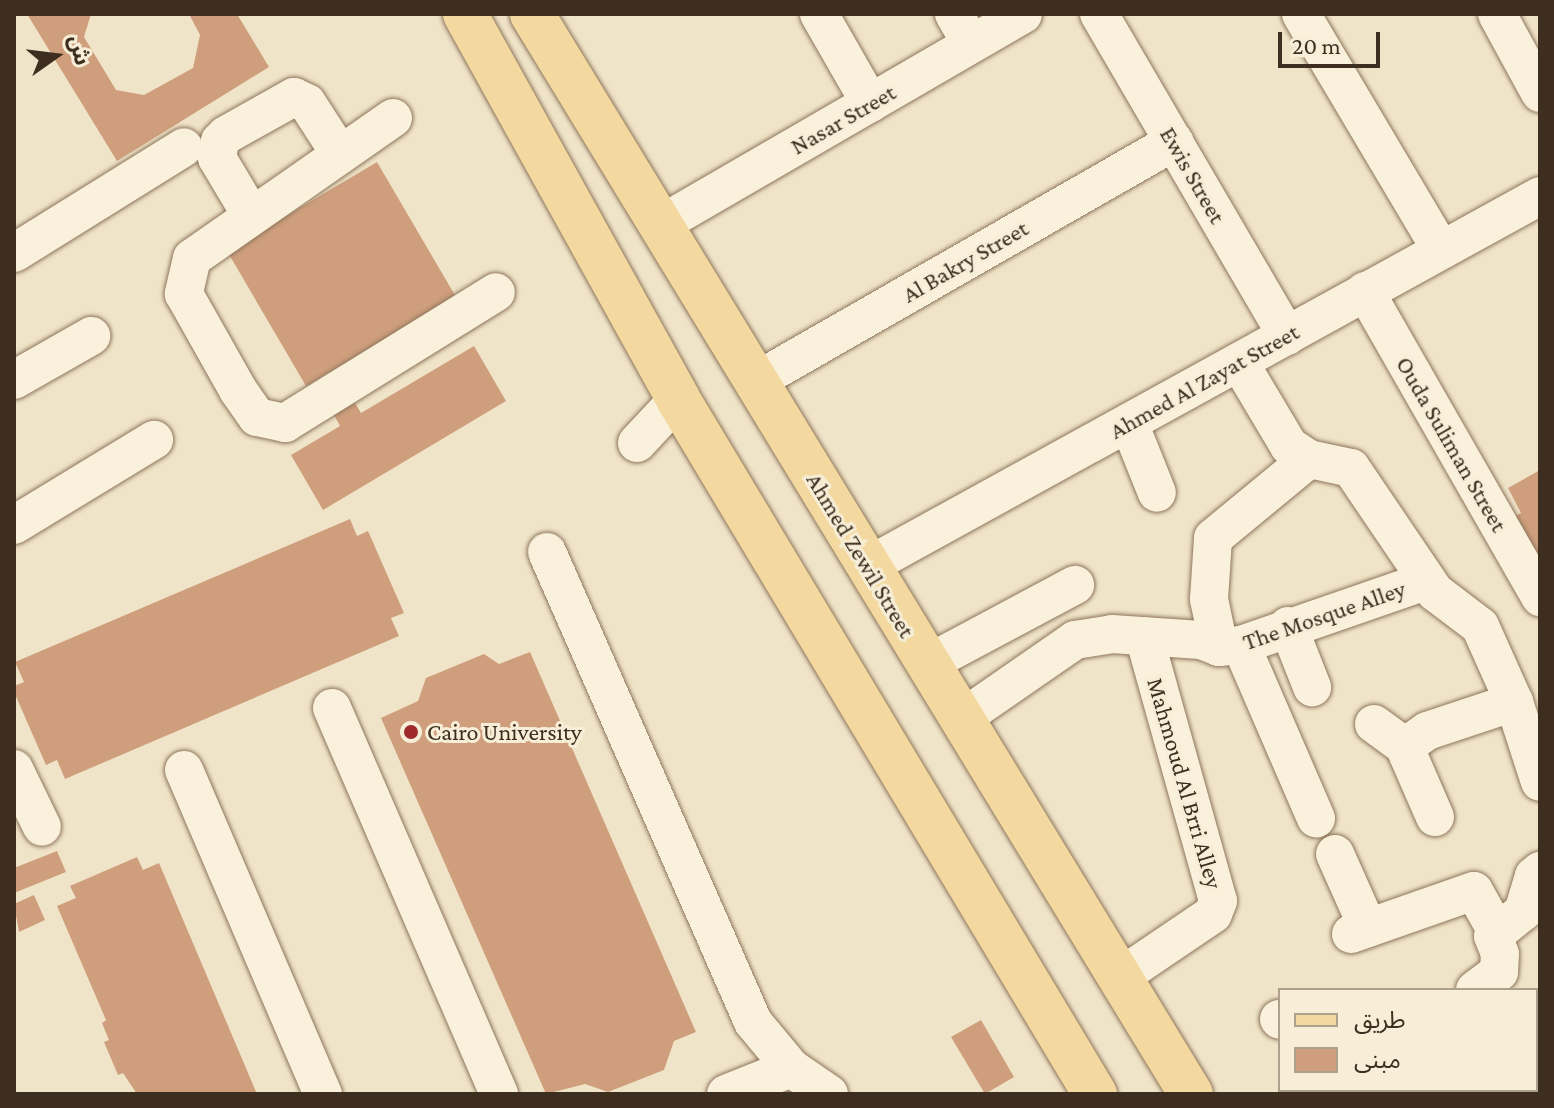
<!DOCTYPE html>
<html>
<head>
<meta charset="utf-8">
<style>
	body { margin:0 }
	#map { position:relative; width:1554px; height:1108px; overflow:hidden; background:#f0e4c8; font-family:"Crimson Pro","Noto Sans Arabic",serif }
	div>[style] { position:absolute }
	[style*='--x'] { left:calc(var(--x)*1px); top:calc(var(--y)*1px); width:calc(var(--w)*1px); rotate:calc(var(--a)*1deg) }
	.building>* { inset:0; background:#cf9f7d }
	.roads { filter:drop-shadow(0 0 2px #8d765c) drop-shadow(0 0 2px #8d765c) }
	.minor>* { height:38px; margin:-19px; padding:0 19px; transform-origin:19px; border-radius:19px; background:#faf1dc }
	.major>* { height:44px; margin:-22px; padding:0 22px; transform-origin:22px; border-radius:22px; background:#f3d9a0 }
	.dots>* { width:22px; height:22px; translate:-50% -50%; box-sizing:border-box; border:4px solid #f7eed8; border-radius:50% }
	span { translate:-50% -50%; white-space:nowrap; text-align:center; line-height:1.15; -webkit-text-stroke:6px #f7eed8; paint-order:stroke }
	.street-label { font-size:24px; color:#3d2e20 }
	.poi-label { font-size:24px; color:#3d2e20 }
	.left { translate:0 -50%; text-align:left }
	.frame { position:absolute; inset:0; border:16px solid #3d2e20; pointer-events:none }
	.legend { position:absolute; left:1278px; top:988px; width:260px; height:104px; box-sizing:border-box; background:#f7eed8; border:2px solid #ada18e; margin:0; padding:10px 14px; list-style:none; font-size:24px; color:#3d2e20 }
	.legend li { display:flex; align-items:center; gap:16px; height:40px }
	.legend b { width:40px; border:2px solid #ada18e }
	.north { position:absolute; left:16px; top:16px; width:80px; height:80px; -webkit-text-stroke:6px #f7eed8; paint-order:stroke; rotate:76deg; font-size:22px; font-weight:700; line-height:32px; text-align:center; color:#3d2e20 }
	.north::after { content:''; display:block; margin:auto; width:28px; height:36px; background:#3d2e20; clip-path:polygon(50% 0,100% 100%,50% 72%,0 100%) }
	.scale { position:absolute; left:1278px; top:32px; width:102px; height:36px; box-sizing:border-box; border:4px solid #3d2e20; border-top:0; padding-left:10px; font-size:24px; line-height:28px; white-space:nowrap; color:#3d2e20; -webkit-text-stroke:6px #f7eed8; paint-order:stroke }
</style>
</head>
<body>
<div id="map">
	<div class="building">
		<div style="clip-path:polygon(27px 14px,91px 14px,84px 37px,116px 90px,144px 95px,193px 68px,200px 35px,189px 14px,237px 14px,269px 67px,117px 161px)"></div>
		<div style="clip-path:polygon(377px 162px,456px 297px,306px 386px,227px 251px)"></div>
		<div style="clip-path:polygon(474px 346px,506px 401px,323px 510px,291px 455px,340px 426px,334px 415px,355px 403px,361px 413px)"></div>
		<div style="clip-path:polygon(1540px 470px,1540px 576px,1509px 519px,1521px 513px,1508px 488px)"></div>
		<div style="clip-path:polygon(350px 519px,357px 536px,368px 531px,404px 613px,391px 618px,399px 636px,65px 779px,57px 760px,46px 765px,14px 692px,14px 686px,24px 682px,15px 662px)"></div>
		<div style="clip-path:polygon(530px 652px,696px 1032px,674px 1041px,664px 1070px,608px 1092px,585px 1084px,546px 1094px,381px 718px,418px 701px,426px 678px,484px 654px,499px 664px)"></div>
		<div style="clip-path:polygon(57px 851px,66px 872px,14px 893px,14px 868px)"></div>
		<div style="clip-path:polygon(137px 857px,143px 870px,159px 863px,257px 1094px,137px 1094px,123px 1073px,118px 1075px,104px 1042px,109px 1040px,102px 1023px,106px 1020px,57px 906px,76px 898px,70px 886px)"></div>
		<div style="clip-path:polygon(34px 895px,45px 920px,19px 932px,14px 904px)"></div>
		<div style="clip-path:polygon(981px 1020px,1014px 1077px,985px 1094px,951px 1037px)"></div>
	</div>
	<div class="roads">
		<div class="minor">
			<div style="--x:819;--y:14;--w:103;--a:60.2"></div>
			<div style="--x:954;--y:14;--w:34;--a:60"></div>
			<div style="--x:1099;--y:14;--w:373;--a:59.7"></div>
			<div style="--x:1301;--y:14;--w:274;--a:59.3"></div>
			<div style="--x:1497;--y:14;--w:90;--a:61.4"></div>
			<div style="--x:393;--y:118;--w:245;--a:145.1"></div>
			<div style="--x:192;--y:258;--w:37;--a:103"></div>
			<div style="--x:184;--y:294;--w:110;--a:60.6"></div>
			<div style="--x:238;--y:390;--w:33;--a:55"></div>
			<div style="--x:257;--y:417;--w:29;--a:12"></div>
			<div style="--x:285;--y:423;--w:248;--a:-31.8"></div>
			<div style="--x:251;--y:215;--w:66;--a:-120.8"></div>
			<div style="--x:217;--y:158;--w:17;--a:-80"></div>
			<div style="--x:220;--y:141;--w:8;--a:-45"></div>
			<div style="--x:226;--y:135;--w:78;--a:-29.2"></div>
			<div style="--x:294;--y:97;--w:14;--a:25"></div>
			<div style="--x:307;--y:103;--w:61;--a:57.1"></div>
			<div style="--x:663;--y:223;--w:416;--a:-30.1"></div>
			<div style="--x:14;--y:253;--w:200;--a:-31.9"></div>
			<div style="--x:1365;--y:291;--w:353;--a:60.2"></div>
			<div style="--x:1239;--y:362;--w:98;--a:59.2"></div>
			<div style="--x:1289;--y:446;--w:24;--a:33"></div>
			<div style="--x:1309;--y:459;--w:43;--a:12.1"></div>
			<div style="--x:1351;--y:468;--w:150;--a:55.9"></div>
			<div style="--x:1435;--y:592;--w:56;--a:37.1"></div>
			<div style="--x:1480;--y:626;--w:83;--a:65.9"></div>
			<div style="--x:1514;--y:702;--w:84;--a:72"></div>
			<div style="--x:14;--y:380;--w:89;--a:-29.7"></div>
			<div style="--x:756;--y:381;--w:482;--a:-29.8"></div>
			<div style="--x:1129;--y:423;--w:75;--a:68.2"></div>
			<div style="--x:637;--y:443;--w:60;--a:-47"></div>
			<div style="--x:14;--y:525;--w:164;--a:-31.3"></div>
			<div style="--x:547;--y:552;--w:513;--a:66.33"></div>
			<div style="--x:753;--y:1022;--w:60;--a:50.4"></div>
			<div style="--x:791;--y:1068;--w:46;--a:34.4"></div>
			<div style="--x:868;--y:566;--w:767;--a:-28.84"></div>
			<div style="--x:1288;--y:626;--w:66;--a:68.5"></div>
			<div style="--x:1241;--y:645;--w:189;--a:66.6"></div>
			<div style="--x:1219;--y:647;--w:49;--a:-101.8"></div>
			<div style="--x:1209;--y:599;--w:61;--a:-86.2"></div>
			<div style="--x:1213;--y:538;--w:124;--a:-39.5"></div>
			<div style="--x:927;--y:664;--w:168;--a:-28.1"></div>
			<div style="--x:332;--y:708;--w:421;--a:66.6"></div>
			<div style="--x:961;--y:719;--w:139;--a:-34.7"></div>
			<div style="--x:1075;--y:640;--w:37;--a:-9"></div>
			<div style="--x:1112;--y:634;--w:89;--a:3.9"></div>
			<div style="--x:1201;--y:640;--w:19;--a:21"></div>
			<div style="--x:1219;--y:647;--w:22;--a:-5"></div>
			<div style="--x:1241;--y:645;--w:196;--a:-19.1"></div>
			<div style="--x:1374;--y:724;--w:41;--a:36"></div>
			<div style="--x:14;--y:769;--w:64;--a:64.2"></div>
			<div style="--x:184;--y:770;--w:353;--a:66.8"></div>
			<div style="--x:1435;--y:817;--w:68;--a:-113.5"></div>
			<div style="--x:1408;--y:755;--w:12;--a:-81"></div>
			<div style="--x:1410;--y:743;--w:21;--a:-35"></div>
			<div style="--x:1427;--y:731;--w:92;--a:-18.4"></div>
			<div style="--x:1335;--y:854;--w:81;--a:66"></div>
			<div style="--x:1351;--y:934;--w:130;--a:-19.3"></div>
			<div style="--x:1474;--y:891;--w:45;--a:60.6"></div>
			<div style="--x:1120;--y:977;--w:112;--a:-34.1"></div>
			<div style="--x:1213;--y:914;--w:14;--a:-69"></div>
			<div style="--x:1218;--y:901;--w:275;--a:-105.6"></div>
			<div style="--x:1475;--y:990;--w:30;--a:-37"></div>
			<div style="--x:1499;--y:972;--w:18;--a:-87"></div>
			<div style="--x:1500;--y:954;--w:19;--a:-111"></div>
			<div style="--x:1493;--y:936;--w:38;--a:-39"></div>
			<div style="--x:1523;--y:912;--w:38;--a:-73"></div>
			<div style="--x:1534;--y:876;--w:8;--a:-40"></div>
			<div style="--x:1279;--y:1019;--w:1;--a:45"></div>
			<div style="--x:1536;--y:1075;--w:5;--a:-37"></div>
			<div style="--x:726;--y:1094;--w:70;--a:-21.8"></div>
			<div style="--x:1312;--y:1094;--w:7;--a:-34"></div>
			<div style="--x:1505;--y:1094;--w:7;--a:-34"></div>
		</div>
		<div class="major">
			<div style="--x:465;--y:14;--w:440;--a:61"></div>
			<div style="--x:678;--y:399;--w:811;--a:59.04"></div>
			<div style="--x:532;--y:14;--w:1265;--a:58.61"></div>
		</div>
	</div>
	<div class="dots">
		<div style="left:411px;top:732px;background:#9e2a2b"></div>
	</div>
	<div class="street-label">
		<span style="left:843px;top:119px;rotate:-30deg">Nasar Street</span>
		<span style="left:1193px;top:175px;rotate:60deg">Ewis Street</span>
		<span style="left:965px;top:261px;rotate:-30deg">Al Bakry Street</span>
		<span style="left:1204px;top:381px;rotate:-29deg">Ahmed Al Zayat Street</span>
		<span style="left:1452px;top:444px;rotate:60deg">Ouda Suliman Street</span>
		<span style="left:861px;top:555px;rotate:59deg">Ahmed Zewil Street</span>
		<span style="left:1324px;top:615px;rotate:-19deg">The Mosque Alley</span>
		<span style="left:1185px;top:783px;rotate:74deg">Mahmoud Al Brri Alley</span>
	</div>
	<div class="poi-label">
		<span class="left" style="left:427px;top:732px">Cairo University</span>
	</div>
	<div class="frame"></div>
	<ul class="legend">
	<li><b style="height:10px;background:#f3d9a0"></b>طريق</li>
	<li><b style="height:22px;background:#cf9f7d"></b>مبنى</li>
	</ul>
	<div class="north">ش</div>
	<div class="scale">20 m</div>
</div>
</body>
</html>
